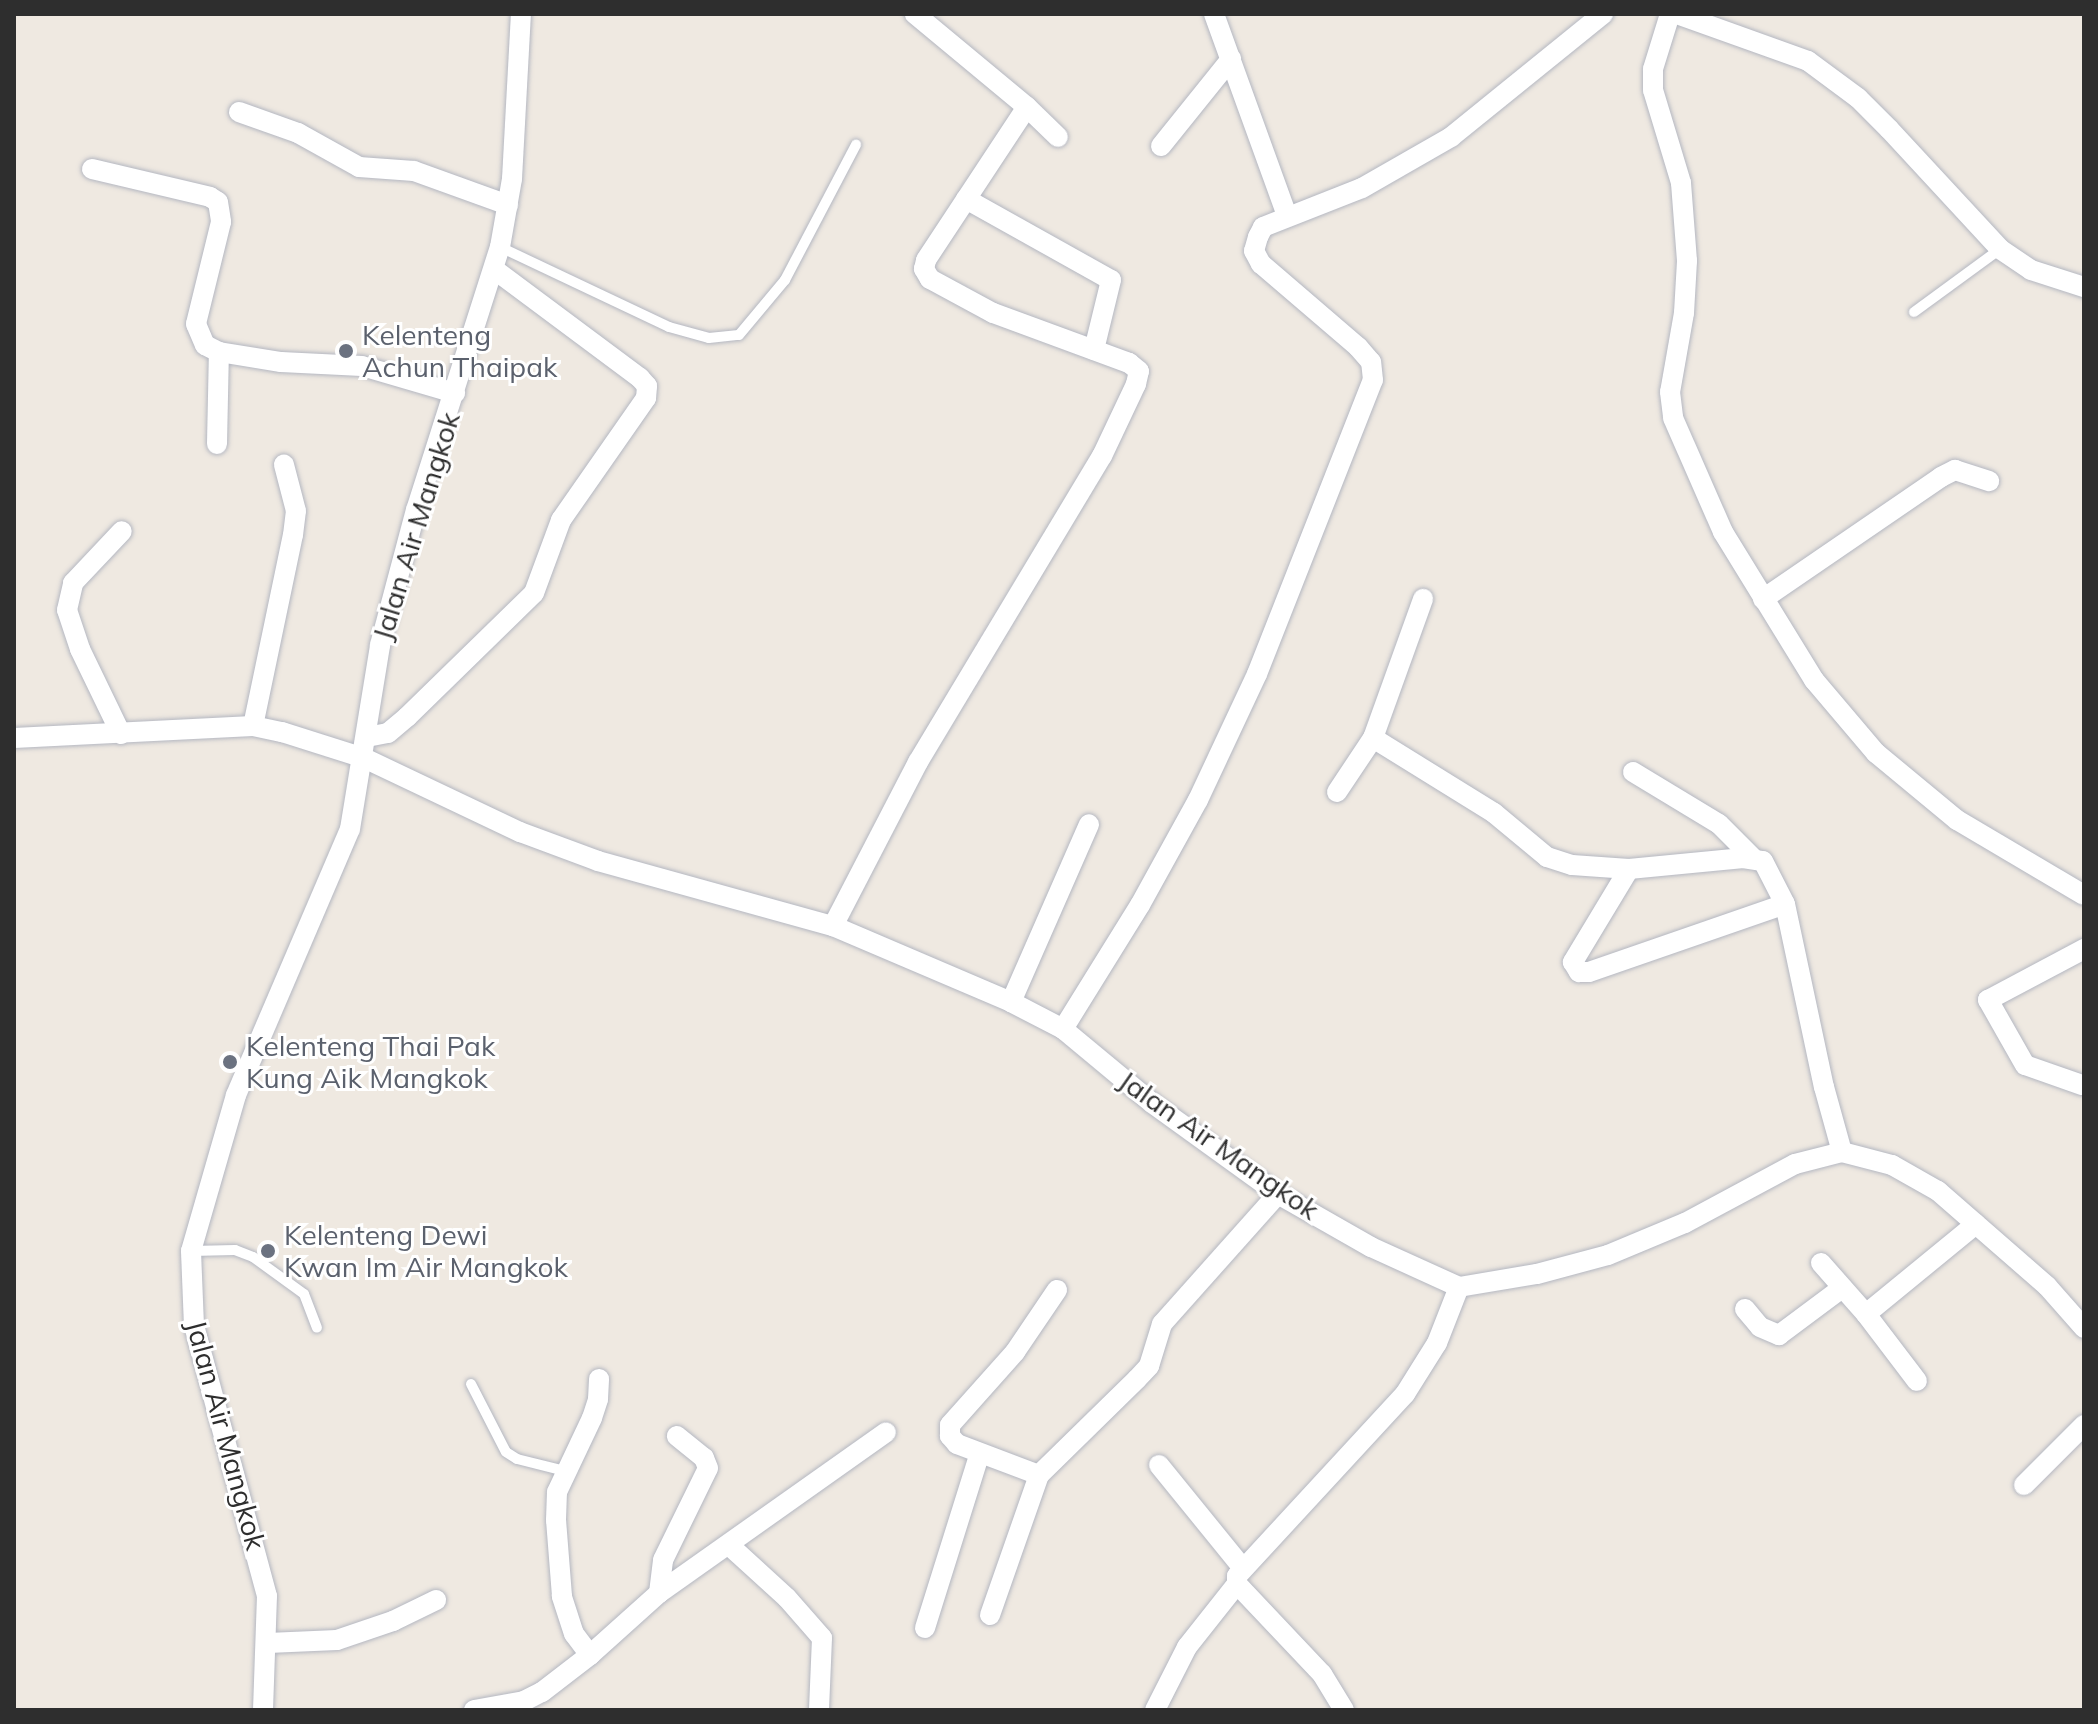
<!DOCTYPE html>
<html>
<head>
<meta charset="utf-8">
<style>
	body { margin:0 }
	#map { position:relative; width:2098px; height:1724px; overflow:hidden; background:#efe9e1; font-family:Mulish,sans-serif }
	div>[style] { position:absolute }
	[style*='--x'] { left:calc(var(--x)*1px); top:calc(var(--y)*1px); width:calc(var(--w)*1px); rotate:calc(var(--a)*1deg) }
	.roads { filter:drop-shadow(0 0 2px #b4b7c1) drop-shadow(0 0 2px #b4b7c1) }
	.lane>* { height:10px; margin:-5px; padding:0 5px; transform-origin:5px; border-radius:5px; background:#fff }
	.street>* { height:20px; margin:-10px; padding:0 10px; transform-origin:10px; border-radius:10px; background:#fff }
	.dots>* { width:22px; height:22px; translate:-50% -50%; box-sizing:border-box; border:4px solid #fff; border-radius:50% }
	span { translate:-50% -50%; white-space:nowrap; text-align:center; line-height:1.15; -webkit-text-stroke:6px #fff; paint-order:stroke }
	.worship-label { font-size:28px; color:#5b616d }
	.left { translate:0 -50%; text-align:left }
	.street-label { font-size:28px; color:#2e2e2e }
	.frame { position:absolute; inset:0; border:16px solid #2e2e2e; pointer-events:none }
</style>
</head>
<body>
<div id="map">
	<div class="roads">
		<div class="lane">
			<div style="--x:500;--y:247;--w:187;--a:25.3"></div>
			<div style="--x:669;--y:327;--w:41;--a:15.4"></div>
			<div style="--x:709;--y:338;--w:30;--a:-6"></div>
			<div style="--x:739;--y:335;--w:72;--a:-50.1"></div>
			<div style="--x:785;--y:280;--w:153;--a:-62.3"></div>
			<div style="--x:1914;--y:312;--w:107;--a:-36.2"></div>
			<div style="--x:191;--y:1251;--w:44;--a:-1.3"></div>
			<div style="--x:235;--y:1250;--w:19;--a:21"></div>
			<div style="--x:253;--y:1257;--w:63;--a:36"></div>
			<div style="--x:304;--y:1294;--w:36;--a:69"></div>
			<div style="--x:471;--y:1384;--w:76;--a:62.8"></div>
			<div style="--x:506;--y:1452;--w:13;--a:32"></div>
			<div style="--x:517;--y:1459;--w:49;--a:14"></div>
		</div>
		<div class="street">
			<div style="--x:1214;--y:14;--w:215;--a:70.1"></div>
			<div style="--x:1670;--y:14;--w:58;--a:107.2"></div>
			<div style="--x:1653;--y:69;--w:21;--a:90"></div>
			<div style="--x:1653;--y:90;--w:97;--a:73.2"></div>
			<div style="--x:1681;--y:183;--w:78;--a:85.6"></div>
			<div style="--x:1687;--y:261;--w:52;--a:93.3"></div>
			<div style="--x:1684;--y:313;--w:80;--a:100"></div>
			<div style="--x:1670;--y:392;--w:26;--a:83"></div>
			<div style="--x:1673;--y:418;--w:124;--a:66.3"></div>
			<div style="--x:1723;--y:532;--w:174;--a:58.4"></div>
			<div style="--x:1814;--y:680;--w:96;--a:49.7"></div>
			<div style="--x:1876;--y:753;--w:105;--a:39.6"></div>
			<div style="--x:1957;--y:820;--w:147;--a:30.6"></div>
			<div style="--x:1677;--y:14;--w:139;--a:19.7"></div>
			<div style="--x:1808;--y:61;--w:62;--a:36.5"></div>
			<div style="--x:1858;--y:98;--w:44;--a:45"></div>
			<div style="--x:1889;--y:129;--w:163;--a:47.2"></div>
			<div style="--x:2000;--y:249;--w:37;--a:34"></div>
			<div style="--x:2031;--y:270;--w:56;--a:17.8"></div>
			<div style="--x:1027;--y:107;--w:43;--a:44.1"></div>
			<div style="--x:239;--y:112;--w:63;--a:19.6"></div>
			<div style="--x:298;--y:133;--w:70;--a:29.1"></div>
			<div style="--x:359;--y:167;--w:55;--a:4.2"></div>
			<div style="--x:414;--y:171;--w:100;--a:19.9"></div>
			<div style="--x:1161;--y:146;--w:112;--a:-51.2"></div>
			<div style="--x:92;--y:169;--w:121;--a:13.3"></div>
			<div style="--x:210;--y:197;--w:9;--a:32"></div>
			<div style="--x:218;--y:202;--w:20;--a:81"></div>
			<div style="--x:221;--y:222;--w:105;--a:103.8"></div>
			<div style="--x:196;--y:324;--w:23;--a:67"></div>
			<div style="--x:205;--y:345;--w:16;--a:27"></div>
			<div style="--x:219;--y:352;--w:63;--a:9.2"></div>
			<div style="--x:281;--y:362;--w:81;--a:2.8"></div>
			<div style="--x:362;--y:366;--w:97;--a:16.2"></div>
			<div style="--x:966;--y:199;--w:166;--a:29.2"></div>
			<div style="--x:1111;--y:280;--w:72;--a:103.7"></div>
			<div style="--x:217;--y:444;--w:92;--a:-88.8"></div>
			<div style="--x:1763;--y:599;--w:216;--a:-34.4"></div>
			<div style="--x:1941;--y:477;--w:16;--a:-27"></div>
			<div style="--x:1955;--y:470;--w:36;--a:18"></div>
			<div style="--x:253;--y:726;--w:195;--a:-78.2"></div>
			<div style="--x:293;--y:535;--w:24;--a:-83"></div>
			<div style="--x:296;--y:511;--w:48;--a:-104.6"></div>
			<div style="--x:121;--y:734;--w:94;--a:-115.8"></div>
			<div style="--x:80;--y:649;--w:41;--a:-108.4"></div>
			<div style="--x:67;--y:610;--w:28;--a:-77"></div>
			<div style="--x:73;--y:583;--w:71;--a:-46.7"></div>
			<div style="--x:367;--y:737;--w:21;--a:-11"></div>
			<div style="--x:388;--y:733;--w:25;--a:-40"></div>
			<div style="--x:407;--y:717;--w:177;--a:-44.3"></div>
			<div style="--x:534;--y:593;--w:78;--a:-69.7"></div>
			<div style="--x:561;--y:520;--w:149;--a:-55.1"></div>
			<div style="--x:646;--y:398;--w:12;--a:-85"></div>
			<div style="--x:647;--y:386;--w:11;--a:-131"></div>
			<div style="--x:640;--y:378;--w:182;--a:-143.3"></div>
			<div style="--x:14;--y:738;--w:239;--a:-2.9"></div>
			<div style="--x:253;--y:726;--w:30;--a:12"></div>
			<div style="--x:282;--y:732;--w:86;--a:17.6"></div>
			<div style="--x:364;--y:758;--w:173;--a:25.4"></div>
			<div style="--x:520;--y:832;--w:83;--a:20.4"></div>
			<div style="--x:598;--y:861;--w:244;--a:15.5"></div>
			<div style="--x:833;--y:926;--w:194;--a:23.1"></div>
			<div style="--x:1011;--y:1002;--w:59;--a:27.4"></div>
			<div style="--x:1063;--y:1029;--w:116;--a:39.7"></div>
			<div style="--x:1152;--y:1103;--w:155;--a:35.8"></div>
			<div style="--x:1278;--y:1194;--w:107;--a:29.7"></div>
			<div style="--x:1371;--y:1247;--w:97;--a:24.4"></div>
			<div style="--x:1459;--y:1287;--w:79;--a:-9.5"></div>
			<div style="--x:1537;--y:1274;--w:73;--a:-15"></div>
			<div style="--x:1608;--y:1255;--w:83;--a:-22.6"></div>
			<div style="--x:1685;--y:1223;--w:125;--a:-28.2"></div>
			<div style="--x:1795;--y:1164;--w:49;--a:-14.3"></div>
			<div style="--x:1842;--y:1152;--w:52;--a:14.6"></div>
			<div style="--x:1892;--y:1165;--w:53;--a:29.5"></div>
			<div style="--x:1938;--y:1191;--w:145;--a:41.1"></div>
			<div style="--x:2047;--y:1286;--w:56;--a:48.6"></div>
			<div style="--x:1373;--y:738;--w:142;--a:31.8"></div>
			<div style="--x:1494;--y:813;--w:69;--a:39.7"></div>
			<div style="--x:1547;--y:857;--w:26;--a:18"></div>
			<div style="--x:1572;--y:865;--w:57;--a:4"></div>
			<div style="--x:1629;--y:869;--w:115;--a:-5.5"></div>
			<div style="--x:1743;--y:858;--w:20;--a:9"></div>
			<div style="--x:1763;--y:861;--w:48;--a:62.9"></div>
			<div style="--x:1785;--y:904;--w:187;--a:78"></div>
			<div style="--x:1824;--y:1087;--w:67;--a:74.5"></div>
			<div style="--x:1633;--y:772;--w:100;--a:31.2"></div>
			<div style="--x:1719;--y:824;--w:47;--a:45"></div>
			<div style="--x:1337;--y:792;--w:65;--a:-56.3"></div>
			<div style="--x:1373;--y:738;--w:148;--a:-70.2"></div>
			<div style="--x:1629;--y:869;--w:109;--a:121.1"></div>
			<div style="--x:1573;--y:962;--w:12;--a:59"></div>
			<div style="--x:1579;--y:972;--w:10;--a:0"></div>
			<div style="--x:1589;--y:972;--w:207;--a:-19.1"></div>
			<div style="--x:833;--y:926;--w:185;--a:-62.6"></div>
			<div style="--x:918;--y:762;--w:357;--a:-59"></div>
			<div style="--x:1102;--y:456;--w:80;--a:-64.7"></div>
			<div style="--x:1136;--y:384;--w:13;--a:-77"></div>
			<div style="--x:1139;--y:371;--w:13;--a:-141"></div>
			<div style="--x:1129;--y:363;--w:145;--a:-159.8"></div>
			<div style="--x:993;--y:313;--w:72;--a:-151.6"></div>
			<div style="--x:930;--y:279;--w:12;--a:-121"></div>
			<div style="--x:924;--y:269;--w:9;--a:-77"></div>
			<div style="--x:926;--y:260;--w:183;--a:-56.6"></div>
			<div style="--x:1027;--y:107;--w:146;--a:-140.3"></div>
			<div style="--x:1011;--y:1002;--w:194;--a:-66.3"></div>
			<div style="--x:1063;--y:1029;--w:146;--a:-58.2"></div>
			<div style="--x:1140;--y:905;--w:120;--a:-61.1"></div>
			<div style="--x:1198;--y:800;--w:139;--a:-64.9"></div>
			<div style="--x:1257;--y:674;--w:316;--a:-68.5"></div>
			<div style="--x:1373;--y:380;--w:18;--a:-96"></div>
			<div style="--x:1371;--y:362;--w:20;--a:-131"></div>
			<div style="--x:1358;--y:347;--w:128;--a:-139.4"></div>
			<div style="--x:1261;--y:264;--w:15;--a:-118"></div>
			<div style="--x:1254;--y:251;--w:15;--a:-74"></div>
			<div style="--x:1258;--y:237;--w:11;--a:-63"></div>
			<div style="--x:1263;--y:227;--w:106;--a:-21.5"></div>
			<div style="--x:1362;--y:188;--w:103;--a:-29.8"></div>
			<div style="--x:1451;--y:137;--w:196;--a:-39"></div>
			<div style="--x:2082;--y:1085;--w:60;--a:-160.7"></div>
			<div style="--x:2025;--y:1065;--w:75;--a:-119.6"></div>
			<div style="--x:1988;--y:1000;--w:109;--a:-28"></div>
			<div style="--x:1821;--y:1263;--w:68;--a:48.6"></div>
			<div style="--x:1866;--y:1314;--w:84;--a:52.7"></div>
			<div style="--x:1745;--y:1309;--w:23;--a:50"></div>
			<div style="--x:1760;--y:1327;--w:21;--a:23"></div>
			<div style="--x:1779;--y:1335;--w:79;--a:-36.7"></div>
			<div style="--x:1866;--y:1314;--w:142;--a:-39.3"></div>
			<div style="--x:1159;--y:1465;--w:132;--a:50.9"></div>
			<div style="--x:1039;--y:1475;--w:88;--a:-159.3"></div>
			<div style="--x:957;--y:1444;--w:11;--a:-131"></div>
			<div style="--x:950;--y:1436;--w:11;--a:-90"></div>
			<div style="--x:950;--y:1425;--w:98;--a:-48.3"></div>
			<div style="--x:1015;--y:1352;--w:75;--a:-55.9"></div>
			<div style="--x:2024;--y:1485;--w:85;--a:-45"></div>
			<div style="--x:730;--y:1546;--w:77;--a:42.4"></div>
			<div style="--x:787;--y:1598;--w:53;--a:48.8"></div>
			<div style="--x:822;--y:1638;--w:72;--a:92.4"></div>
			<div style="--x:659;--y:1593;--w:33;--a:-83"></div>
			<div style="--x:663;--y:1560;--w:102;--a:-63.9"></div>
			<div style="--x:708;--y:1468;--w:11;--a:-112"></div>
			<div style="--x:704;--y:1458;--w:35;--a:-141"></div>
			<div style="--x:990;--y:1615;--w:148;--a:-70.7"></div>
			<div style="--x:1039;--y:1475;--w:137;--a:-44.4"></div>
			<div style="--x:1137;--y:1379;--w:18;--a:-47"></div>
			<div style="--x:1149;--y:1366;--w:44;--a:-72.8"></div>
			<div style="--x:1162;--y:1324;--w:174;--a:-48.3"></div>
			<div style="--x:925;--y:1628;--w:183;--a:-72.6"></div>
			<div style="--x:268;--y:1643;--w:69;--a:-2.5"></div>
			<div style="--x:337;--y:1640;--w:59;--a:-18.7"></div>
			<div style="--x:393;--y:1621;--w:48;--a:-26"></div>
			<div style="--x:590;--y:1655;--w:26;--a:-127"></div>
			<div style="--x:574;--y:1634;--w:40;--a:-108"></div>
			<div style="--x:562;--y:1596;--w:76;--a:-94.5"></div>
			<div style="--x:556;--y:1520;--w:28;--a:-88"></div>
			<div style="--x:557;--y:1492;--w:82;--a:-64.7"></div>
			<div style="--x:592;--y:1418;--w:20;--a:-72"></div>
			<div style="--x:598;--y:1399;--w:20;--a:-87"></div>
			<div style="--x:263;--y:1710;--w:114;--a:-88"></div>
			<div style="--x:267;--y:1596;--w:280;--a:-105.1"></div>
			<div style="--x:194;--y:1326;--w:75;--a:-92.3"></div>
			<div style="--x:191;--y:1251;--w:162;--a:-73.9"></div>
			<div style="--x:236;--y:1095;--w:289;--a:-66.8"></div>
			<div style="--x:350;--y:829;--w:186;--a:-80.7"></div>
			<div style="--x:380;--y:645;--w:140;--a:-75.1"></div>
			<div style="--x:416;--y:510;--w:276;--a:-72.3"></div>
			<div style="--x:500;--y:247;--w:69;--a:-80"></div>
			<div style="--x:512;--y:179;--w:165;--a:-86.9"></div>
			<div style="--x:474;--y:1710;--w:51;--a:-10.2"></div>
			<div style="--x:524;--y:1701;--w:20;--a:-27"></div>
			<div style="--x:542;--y:1692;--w:61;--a:-37.6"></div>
			<div style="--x:590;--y:1655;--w:93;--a:-41.9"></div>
			<div style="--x:659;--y:1593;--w:278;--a:-35.3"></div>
			<div style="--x:1155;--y:1710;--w:71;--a:-63.1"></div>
			<div style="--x:1187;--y:1647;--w:80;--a:-51.6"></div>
			<div style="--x:1344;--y:1710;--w:42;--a:-121.4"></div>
			<div style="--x:1322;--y:1674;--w:124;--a:-133.4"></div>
			<div style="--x:1237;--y:1584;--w:8;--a:-90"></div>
			<div style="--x:1237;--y:1576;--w:248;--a:-47.3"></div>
			<div style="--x:1405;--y:1394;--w:60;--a:-57.9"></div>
			<div style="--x:1437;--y:1343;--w:60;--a:-68.6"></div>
		</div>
	</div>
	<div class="dots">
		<div style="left:346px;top:351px;background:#6b7280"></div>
		<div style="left:230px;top:1062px;background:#6b7280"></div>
		<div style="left:268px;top:1251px;background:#6b7280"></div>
	</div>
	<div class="worship-label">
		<span class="left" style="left:362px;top:351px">Kelenteng<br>Achun Thaipak</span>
		<span class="left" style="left:246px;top:1062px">Kelenteng Thai Pak<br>Kung Aik Mangkok</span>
		<span class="left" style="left:284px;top:1251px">Kelenteng Dewi<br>Kwan Im Air Mangkok</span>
	</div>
	<div class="street-label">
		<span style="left:416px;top:526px;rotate:-73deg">Jalan Air Mangkok</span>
		<span style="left:1219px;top:1145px;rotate:35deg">Jalan Air Mangkok</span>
		<span style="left:226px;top:1435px;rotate:75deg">Jalan Air Mangkok</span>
	</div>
	<div class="frame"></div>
</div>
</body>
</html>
